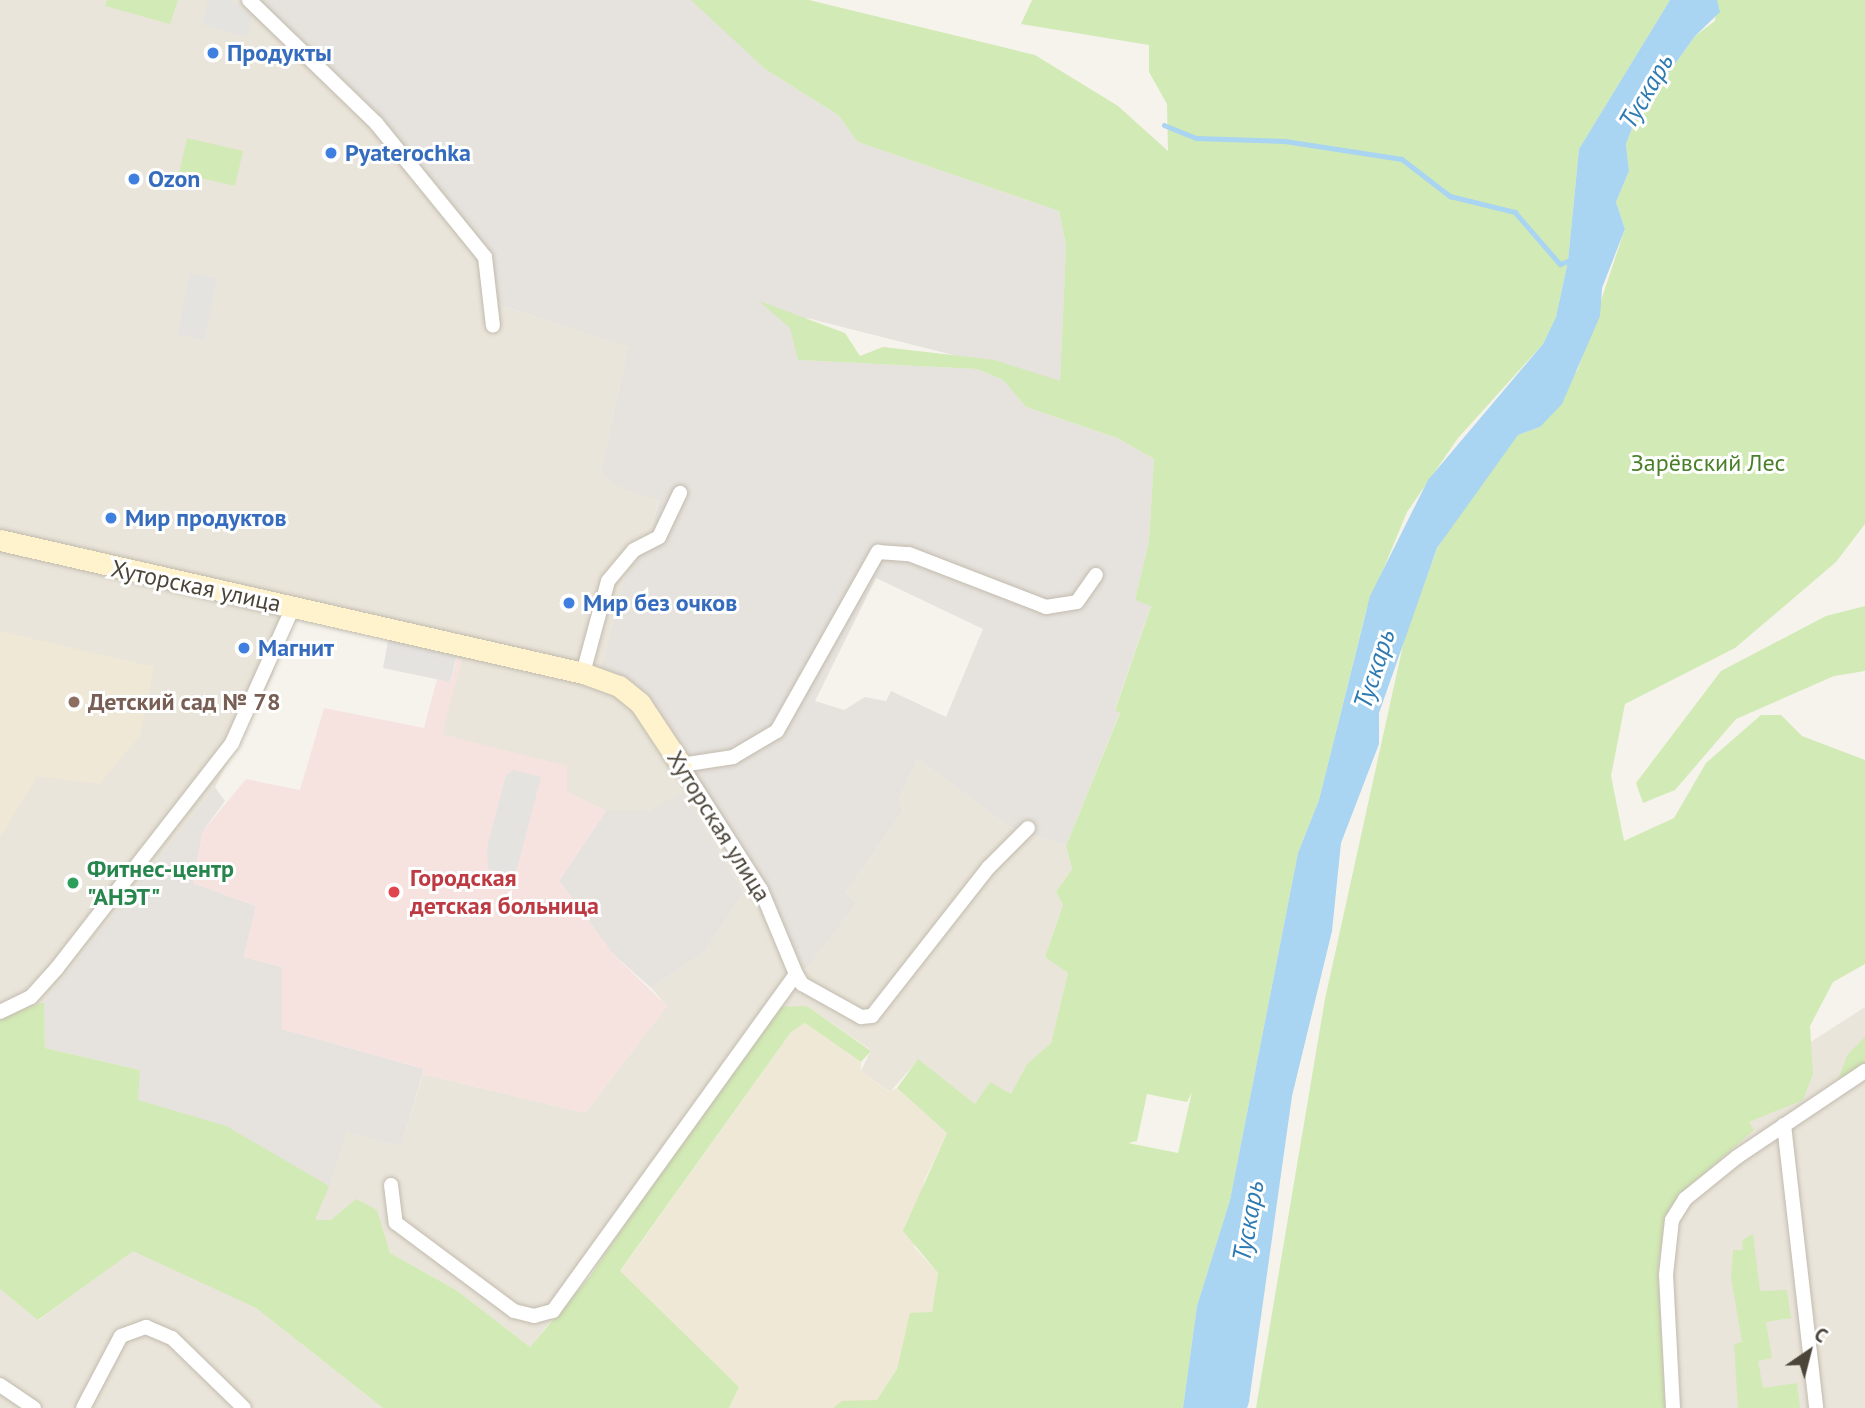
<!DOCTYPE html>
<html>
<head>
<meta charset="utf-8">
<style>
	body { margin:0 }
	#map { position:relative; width:1865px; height:1408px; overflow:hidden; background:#f6f3ec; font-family:"PT Sans",sans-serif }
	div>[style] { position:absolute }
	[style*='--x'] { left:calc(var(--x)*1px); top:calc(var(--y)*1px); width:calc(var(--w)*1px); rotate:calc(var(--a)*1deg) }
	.residential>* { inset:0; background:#eae5da }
	.industrial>* { inset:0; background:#e6e2dd }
	.education>* { inset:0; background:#efe8d6 }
	.medical>* { inset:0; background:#f6e3e0 }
	.green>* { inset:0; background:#d2eab5 }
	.parking>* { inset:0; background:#e5e3e0 }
	.water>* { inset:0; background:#a9d4f2 }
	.stream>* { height:4.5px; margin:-2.25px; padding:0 2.25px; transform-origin:2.25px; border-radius:2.25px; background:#a9d4f2 }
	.roads { filter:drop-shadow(0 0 2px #c2bbae) drop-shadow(0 0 2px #c2bbae) }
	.street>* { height:14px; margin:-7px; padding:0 7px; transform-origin:7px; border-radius:7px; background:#fff }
	.secondary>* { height:21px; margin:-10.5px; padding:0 10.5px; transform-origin:10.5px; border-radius:10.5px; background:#fff3cd }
	.dots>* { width:19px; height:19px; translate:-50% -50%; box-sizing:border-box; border:4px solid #fff; border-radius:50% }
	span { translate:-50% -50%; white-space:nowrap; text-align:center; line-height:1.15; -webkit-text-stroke:6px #fff; paint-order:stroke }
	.shop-label { font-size:24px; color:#366cbe; font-weight:700 }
	.left { translate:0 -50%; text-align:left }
	.park-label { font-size:24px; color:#4a7f2a }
	.street-label { font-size:24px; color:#4b4439 }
	.education-label { font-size:24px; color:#785e54; font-weight:700 }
	.leisure-label { font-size:24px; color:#27864d; font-weight:700 }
	.health-label { font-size:24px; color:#be3a42; font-weight:700 }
	.water-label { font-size:26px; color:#2e7ab2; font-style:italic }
	.north { position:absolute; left:1774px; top:1317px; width:70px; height:70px; -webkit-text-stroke:5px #fff; paint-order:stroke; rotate:35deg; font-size:19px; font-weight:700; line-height:28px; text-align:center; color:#4b4439 }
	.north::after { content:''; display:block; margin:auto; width:24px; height:32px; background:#4b4439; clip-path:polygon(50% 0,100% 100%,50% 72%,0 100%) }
</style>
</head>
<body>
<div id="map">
	<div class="residential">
		<div style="clip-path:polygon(0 0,253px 0,306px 43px,427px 180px,500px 305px,628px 347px,601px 472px,659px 499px,649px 537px,633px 690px,753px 869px,805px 969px,857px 903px,846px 892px,903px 811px,899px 799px,918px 759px,1008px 826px,1066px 846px,1072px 869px,1056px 892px,1063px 905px,1045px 957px,1068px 973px,1051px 1043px,1027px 1064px,1011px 1095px,975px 1104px,918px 1060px,890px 1092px,861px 1071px,871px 1050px,807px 1006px,530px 1347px,456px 1290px,390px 1253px,356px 1200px,331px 1220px,314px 1220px,347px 1131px,401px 1147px,423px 1074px,585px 1113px,667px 1006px,651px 988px,705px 952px,744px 892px,683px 794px,648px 811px,606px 811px,567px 792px,566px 766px,442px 735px,459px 648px,293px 600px,273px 675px,215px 787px,44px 1002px,0 1018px)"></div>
		<div style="clip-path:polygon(1865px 1007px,1865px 1408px,1577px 1408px,1629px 1159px)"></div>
		<div style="clip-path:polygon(133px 1250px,256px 1308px,383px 1408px,0 1408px,0 1289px,39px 1320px)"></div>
	</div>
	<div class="industrial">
		<div style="clip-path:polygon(evenodd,253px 0,695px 0,765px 69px,838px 115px,858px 142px,1059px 211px,1066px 246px,1060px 382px,807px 318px,792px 333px,798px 360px,977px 369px,1003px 380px,1026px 407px,1117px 438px,1154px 459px,1149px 541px,1135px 600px,1151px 605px,1115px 709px,1120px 712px,1066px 846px,1008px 826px,918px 759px,899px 799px,903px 811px,846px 892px,857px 903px,805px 970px,706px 795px,601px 672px,625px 579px,649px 538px,659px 500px,617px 486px,601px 472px,628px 347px,500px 305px,427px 180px,306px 43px,253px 0,876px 578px,983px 629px,946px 717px,891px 691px,886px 701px,865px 697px,844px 710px,815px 701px,876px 578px)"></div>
		<div style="clip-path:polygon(215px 787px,225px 801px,203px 831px,193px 883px,256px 906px,244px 957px,282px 967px,282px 1029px,424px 1069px,401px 1147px,347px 1132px,329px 1186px,137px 1100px,140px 1070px,45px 1048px,44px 1002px)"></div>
		<div style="clip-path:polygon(683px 793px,744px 892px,705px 952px,651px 988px,612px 953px,559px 881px,606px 811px,648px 811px)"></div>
	</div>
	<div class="education">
		<div style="clip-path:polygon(0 631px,154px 667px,140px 736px,99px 784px,37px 776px,0 838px)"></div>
		<div style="clip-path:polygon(805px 1023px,861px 1062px,861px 1071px,889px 1092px,897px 1088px,947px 1133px,924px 1181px,914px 1247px,938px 1273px,932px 1312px,910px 1314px,897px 1369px,877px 1401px,842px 1401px,833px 1408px,729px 1408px,739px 1387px,620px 1272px,791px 1032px)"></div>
	</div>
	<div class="medical">
		<div style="clip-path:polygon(457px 658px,462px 660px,442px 734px,567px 766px,567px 792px,606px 811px,559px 881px,612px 953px,667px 1006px,585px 1113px,423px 1074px,424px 1069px,282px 1029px,282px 967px,244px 957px,256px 906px,193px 883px,203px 831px,246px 779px,300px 790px,324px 708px,424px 728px,437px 679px,450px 682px)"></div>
	</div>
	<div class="green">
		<div style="clip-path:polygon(107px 0,178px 0,170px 24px,105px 6px)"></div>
		<div style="clip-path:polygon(evenodd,691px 0,809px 0,1035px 55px,1118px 106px,1168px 151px,1167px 104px,1149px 72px,1149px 45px,1021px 24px,1032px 0,1670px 0,1579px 149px,1568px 261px,1556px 317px,1543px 344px,1458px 438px,1407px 512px,1366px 611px,1319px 800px,1298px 853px,1230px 1200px,1197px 1306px,1183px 1408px,833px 1408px,842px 1401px,877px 1400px,897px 1369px,910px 1313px,932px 1312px,938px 1273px,903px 1231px,947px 1133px,897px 1088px,918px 1059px,975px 1104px,990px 1082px,1011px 1094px,1027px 1064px,1051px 1043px,1068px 973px,1045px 957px,1063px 905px,1056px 892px,1072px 869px,1066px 846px,1120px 713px,1115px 710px,1151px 606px,1135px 600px,1149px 541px,1154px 459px,1117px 438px,1026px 407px,1003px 380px,977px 369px,798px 360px,790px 328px,759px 301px,845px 333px,860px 356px,883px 347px,995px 360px,1060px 381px,1066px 246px,1059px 211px,858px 142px,838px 115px,765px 69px,691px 0,1192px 1092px,1178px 1153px,1128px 1143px,1137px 1141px,1147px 1094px,1187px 1102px,1192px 1092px)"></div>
		<div style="clip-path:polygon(1717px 0,1865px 0,1865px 524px,1836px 562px,1735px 648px,1625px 704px,1611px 776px,1624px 841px,1674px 818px,1706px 763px,1761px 715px,1781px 715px,1802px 736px,1865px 760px,1865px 964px,1833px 982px,1810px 1026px,1813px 1074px,1803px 1100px,1749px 1122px,1754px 1130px,1680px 1194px,1665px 1217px,1658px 1269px,1665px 1408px,1256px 1408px,1325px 999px,1405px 636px,1437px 549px,1466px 500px,1518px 435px,1540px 427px,1578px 369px,1625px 229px,1616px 202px,1629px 171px,1626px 144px,1635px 120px,1695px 36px,1715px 21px)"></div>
		<div style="clip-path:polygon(187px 138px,243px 151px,235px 186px,179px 173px)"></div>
		<div style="clip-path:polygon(1865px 606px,1865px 671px,1834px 676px,1736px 719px,1675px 790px,1643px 803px,1636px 783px,1721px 671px,1826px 616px)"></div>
		<div style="clip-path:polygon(44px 1002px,45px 1048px,140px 1070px,138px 1100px,226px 1126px,329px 1186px,315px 1220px,331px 1220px,356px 1199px,377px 1210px,390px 1253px,456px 1290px,530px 1347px,590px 1276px,776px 1007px,807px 1006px,871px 1051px,861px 1062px,805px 1023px,791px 1032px,620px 1271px,739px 1387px,729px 1408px,383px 1408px,256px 1308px,133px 1251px,38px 1320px,0 1289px,0 1018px)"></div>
		<div style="clip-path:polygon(1865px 1037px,1865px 1067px,1834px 1089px,1848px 1054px)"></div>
		<div style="clip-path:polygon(1753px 1234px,1760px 1291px,1787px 1290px,1791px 1318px,1766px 1322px,1772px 1358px,1758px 1361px,1763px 1388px,1797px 1383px,1800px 1408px,1738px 1408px,1734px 1344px,1742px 1342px,1731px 1277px,1733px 1250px,1743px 1250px,1742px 1240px)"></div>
	</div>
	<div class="parking">
		<div style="clip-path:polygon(208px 0,231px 0,252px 17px,248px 37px,202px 25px)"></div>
		<div style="clip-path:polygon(190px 273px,217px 278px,205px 340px,177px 335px)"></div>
		<div style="clip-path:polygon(390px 631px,459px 648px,450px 682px,383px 668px)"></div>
		<div style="clip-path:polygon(513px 770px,541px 777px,515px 876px,488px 869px,487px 848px,506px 775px)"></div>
	</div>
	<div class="water">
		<div style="clip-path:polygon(1670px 0,1717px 0,1720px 12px,1695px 36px,1635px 120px,1626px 144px,1629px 171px,1616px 202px,1625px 229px,1602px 288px,1600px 316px,1562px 404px,1540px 427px,1518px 435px,1437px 548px,1379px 713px,1379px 744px,1341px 843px,1332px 931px,1292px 1096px,1249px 1402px,1247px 1408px,1183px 1408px,1197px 1306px,1230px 1200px,1298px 853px,1319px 800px,1370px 596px,1428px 480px,1543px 344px,1556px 317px,1568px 261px,1579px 149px)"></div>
	</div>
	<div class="stream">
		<div style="--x:1164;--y:125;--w:35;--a:22"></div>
		<div style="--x:1197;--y:138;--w:88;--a:2"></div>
		<div style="--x:1285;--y:141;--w:118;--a:8.7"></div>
		<div style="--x:1402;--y:159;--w:61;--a:37.6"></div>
		<div style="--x:1450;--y:196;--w:67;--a:13.8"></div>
		<div style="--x:1515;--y:212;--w:69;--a:49.1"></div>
		<div style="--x:1560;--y:264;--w:9;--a:-21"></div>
	</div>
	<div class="roads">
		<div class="street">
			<div style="--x:249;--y:0;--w:177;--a:44.1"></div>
			<div style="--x:376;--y:123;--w:173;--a:50.9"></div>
			<div style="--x:485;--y:257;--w:69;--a:83.4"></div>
			<div style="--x:583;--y:673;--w:95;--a:-74.8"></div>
			<div style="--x:608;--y:581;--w:40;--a:-50"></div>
			<div style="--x:634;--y:550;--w:28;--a:-27"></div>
			<div style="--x:659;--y:537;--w:49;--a:-64.5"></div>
			<div style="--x:796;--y:974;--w:12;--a:59"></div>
			<div style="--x:802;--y:984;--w:68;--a:29.2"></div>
			<div style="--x:861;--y:1017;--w:11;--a:-5"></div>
			<div style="--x:872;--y:1016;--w:189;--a:-51.9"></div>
			<div style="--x:989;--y:867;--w:55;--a:-45"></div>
			<div style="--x:0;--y:1012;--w:34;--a:-26"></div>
			<div style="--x:31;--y:997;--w:39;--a:-48"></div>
			<div style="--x:57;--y:968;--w:285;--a:-52.1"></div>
			<div style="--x:232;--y:743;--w:149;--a:-65.8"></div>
			<div style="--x:1784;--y:1125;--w:285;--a:83.5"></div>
			<div style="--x:391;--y:1185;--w:38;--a:83"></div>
			<div style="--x:396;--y:1223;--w:147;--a:36.7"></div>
			<div style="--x:514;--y:1311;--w:21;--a:14"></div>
			<div style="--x:534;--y:1316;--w:20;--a:-15"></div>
			<div style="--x:553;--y:1311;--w:415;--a:-54.2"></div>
			<div style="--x:796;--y:974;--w:91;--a:-112.6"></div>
			<div style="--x:761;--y:890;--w:148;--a:-122.6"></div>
			<div style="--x:681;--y:765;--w:53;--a:-8.7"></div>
			<div style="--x:733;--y:757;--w:51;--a:-30.6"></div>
			<div style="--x:777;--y:731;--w:206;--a:-60.6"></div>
			<div style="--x:878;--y:552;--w:31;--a:4"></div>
			<div style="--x:909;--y:554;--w:147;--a:21.1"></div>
			<div style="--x:1046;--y:607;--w:31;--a:-9"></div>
			<div style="--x:1077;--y:602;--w:33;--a:-55"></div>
			<div style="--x:0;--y:1385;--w:41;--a:34.1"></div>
			<div style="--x:83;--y:1408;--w:81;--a:-62.2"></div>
			<div style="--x:121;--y:1336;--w:27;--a:-20"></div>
			<div style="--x:146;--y:1327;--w:28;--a:23"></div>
			<div style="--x:172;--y:1338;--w:100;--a:44.2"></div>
			<div style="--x:1673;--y:1408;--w:133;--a:-93"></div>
			<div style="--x:1666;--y:1275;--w:55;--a:-83.8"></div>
			<div style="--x:1672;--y:1220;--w:25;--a:-58"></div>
			<div style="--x:1685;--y:1199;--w:67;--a:-38.9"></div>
			<div style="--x:1737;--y:1157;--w:154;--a:-33.9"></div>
		</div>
		<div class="secondary">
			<div style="--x:0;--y:540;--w:598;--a:12.85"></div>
			<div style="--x:583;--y:673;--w:38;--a:20"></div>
			<div style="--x:619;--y:686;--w:27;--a:39"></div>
			<div style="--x:640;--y:703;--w:74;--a:56.5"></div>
		</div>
	</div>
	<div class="dots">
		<div style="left:213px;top:53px;background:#3f7fe0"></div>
		<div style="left:331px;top:153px;background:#3f7fe0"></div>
		<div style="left:134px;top:179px;background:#3f7fe0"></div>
		<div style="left:111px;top:518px;background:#3f7fe0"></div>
		<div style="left:569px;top:603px;background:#3f7fe0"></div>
		<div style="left:244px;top:648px;background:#3f7fe0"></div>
		<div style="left:74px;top:702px;background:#8d6e63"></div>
		<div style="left:73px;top:883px;background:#2e9e5b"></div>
		<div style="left:394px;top:892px;background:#e0444e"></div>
	</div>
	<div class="shop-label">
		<span class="left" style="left:227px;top:53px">Продукты</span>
		<span class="left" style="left:345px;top:153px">Pyaterochka</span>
		<span class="left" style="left:148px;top:179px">Ozon</span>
		<span class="left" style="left:125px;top:518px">Мир продуктов</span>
		<span class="left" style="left:583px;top:603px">Мир без очков</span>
		<span class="left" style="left:258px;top:648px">Магнит</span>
	</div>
	<div class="park-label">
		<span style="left:1708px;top:463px">Зарёвский Лес</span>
	</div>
	<div class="street-label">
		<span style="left:196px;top:586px;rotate:12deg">Хуторская улица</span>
		<span style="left:719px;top:826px;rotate:58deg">Хуторская улица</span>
	</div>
	<div class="education-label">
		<span class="left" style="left:88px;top:702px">Детский сад № 78</span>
	</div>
	<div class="leisure-label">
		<span class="left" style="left:87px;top:883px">Фитнес-центр<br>"АНЭТ"</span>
	</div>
	<div class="health-label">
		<span class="left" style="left:410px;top:892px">Городская<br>детская больница</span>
	</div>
	<div class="water-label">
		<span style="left:1646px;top:91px;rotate:-60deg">Тускарь</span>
		<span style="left:1374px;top:669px;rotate:-72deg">Тускарь</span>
		<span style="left:1248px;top:1221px;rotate:-80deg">Тускарь</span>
	</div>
	<div class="north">С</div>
</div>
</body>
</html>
